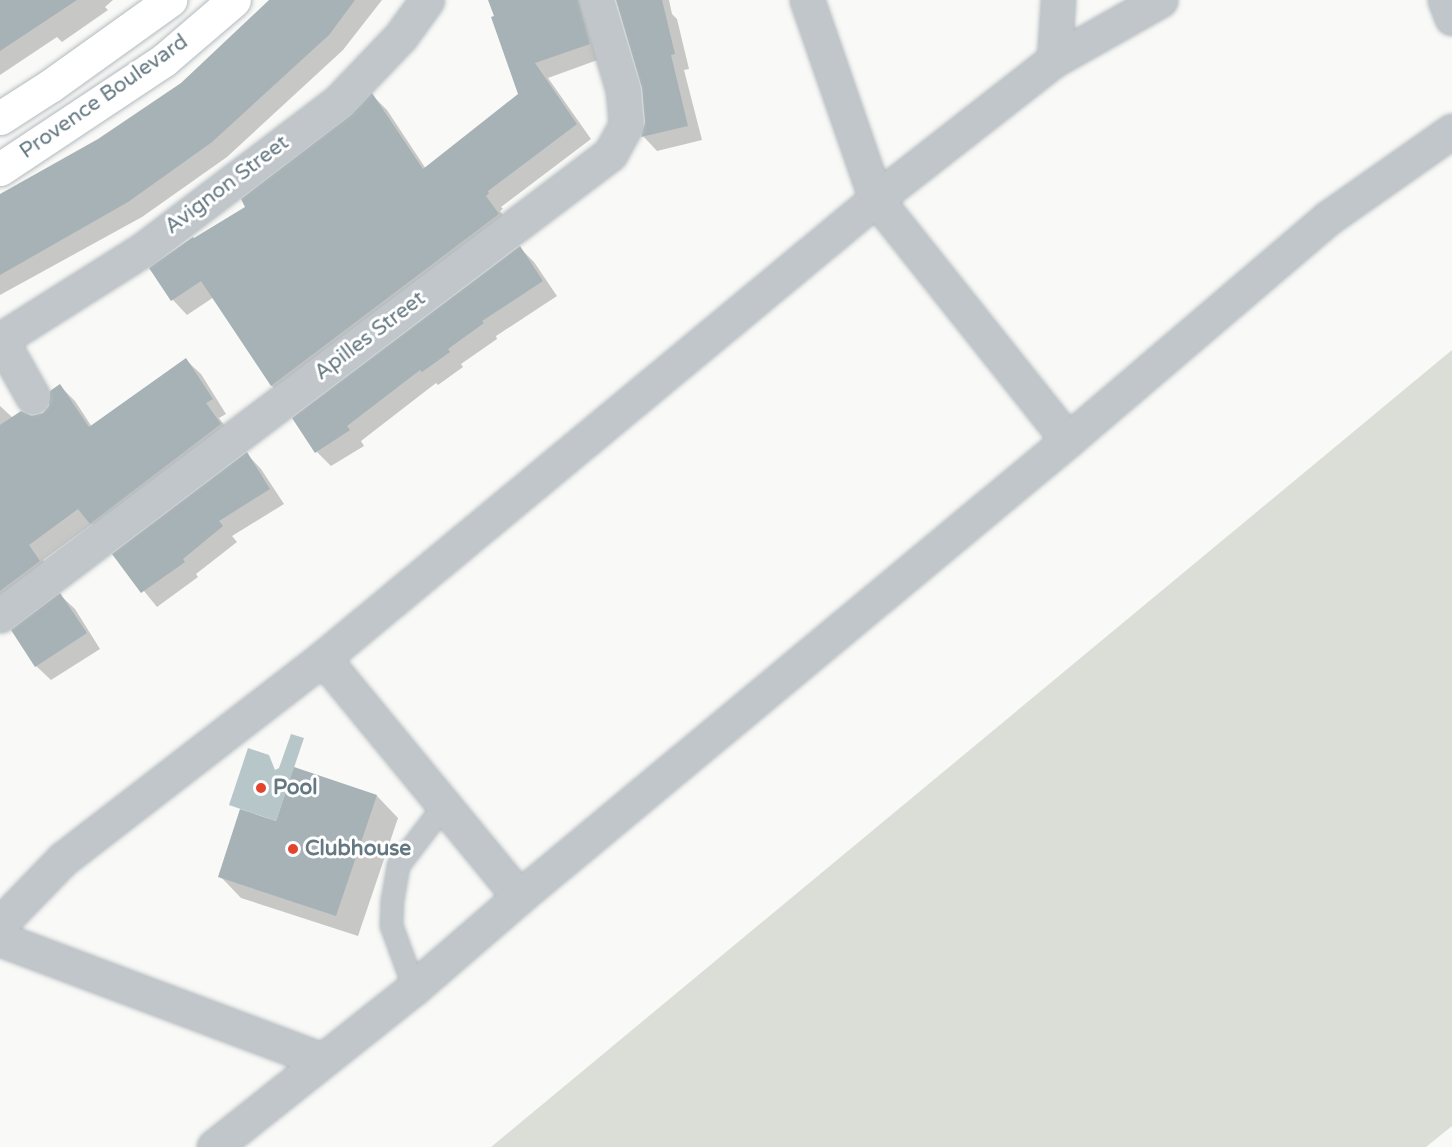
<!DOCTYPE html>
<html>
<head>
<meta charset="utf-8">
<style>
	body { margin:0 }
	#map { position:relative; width:1452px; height:1147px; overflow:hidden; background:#f9f9f7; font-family:"Varela Round",sans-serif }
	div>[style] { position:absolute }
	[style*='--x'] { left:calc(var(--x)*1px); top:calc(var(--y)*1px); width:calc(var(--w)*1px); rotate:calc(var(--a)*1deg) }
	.green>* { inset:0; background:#daded6 }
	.water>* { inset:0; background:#b7c6c8 }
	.shadow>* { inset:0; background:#0003 }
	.building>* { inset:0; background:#a7b2b6 }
	.roads { filter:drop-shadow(0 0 2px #b2babe) drop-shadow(0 0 2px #b2babe) }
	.lane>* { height:21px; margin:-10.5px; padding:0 10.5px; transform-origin:10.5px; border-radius:10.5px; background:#c0c6c9 }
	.street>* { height:33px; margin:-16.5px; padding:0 16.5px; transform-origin:16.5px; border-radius:16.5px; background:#c0c6c9 }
	.secondary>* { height:33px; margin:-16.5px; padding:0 16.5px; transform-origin:16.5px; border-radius:16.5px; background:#fff }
	.dots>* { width:16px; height:16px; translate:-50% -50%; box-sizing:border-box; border:3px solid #fff; border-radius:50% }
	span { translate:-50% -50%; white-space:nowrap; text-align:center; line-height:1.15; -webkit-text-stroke:6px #fff; paint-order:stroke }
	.street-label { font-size:21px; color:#647882 }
	.poi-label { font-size:21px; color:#647882; font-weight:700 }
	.left { translate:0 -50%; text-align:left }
</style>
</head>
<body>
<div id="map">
	<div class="green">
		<div style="clip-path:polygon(1452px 350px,1452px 1126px,1426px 1147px,491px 1147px)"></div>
	</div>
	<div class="water">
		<div style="clip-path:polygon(291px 734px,304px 738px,276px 821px,229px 805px,248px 748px,269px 755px,275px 770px,279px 768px)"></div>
	</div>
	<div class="shadow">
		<div style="clip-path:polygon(0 0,113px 0,105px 7px,108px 10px,62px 42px,57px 37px,0 75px)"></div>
		<div style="clip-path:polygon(271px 0,382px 0,343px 50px,227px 157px,142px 217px,0 295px,0 199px,99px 140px,182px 84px)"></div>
		<div style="clip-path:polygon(489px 0,600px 0,603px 58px,548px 78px,591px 139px,501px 207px,503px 209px,500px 211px,513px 230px,287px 400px,272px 386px,214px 297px,187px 315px,173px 300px,194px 240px,247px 207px,352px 116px,372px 95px,387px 110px,426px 169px,520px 94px)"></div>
		<div style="clip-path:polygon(617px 0,669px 0,672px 14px,677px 19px,689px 69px,684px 70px,702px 140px,657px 151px,643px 136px,646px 124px,643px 88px)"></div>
		<div style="clip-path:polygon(520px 248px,534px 262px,557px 296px,496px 336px,497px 339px,461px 364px,463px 367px,438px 385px,436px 383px,361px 441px,364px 446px,331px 466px,317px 452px)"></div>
		<div style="clip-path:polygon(186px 360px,201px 374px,226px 414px,219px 418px,235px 440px,105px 538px,92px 524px,43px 560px,54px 577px,0 605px,0 406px,13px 418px,43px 414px,51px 407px,60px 386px,75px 401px,92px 427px)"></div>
		<div style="clip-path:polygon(247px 454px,261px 469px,284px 504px,232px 536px,237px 542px,196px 574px,198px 577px,157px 607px,114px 554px)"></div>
		<div style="clip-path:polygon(60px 595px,75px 609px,100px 649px,51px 680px,36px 666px)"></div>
		<div style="clip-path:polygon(377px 796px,398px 818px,358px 936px,241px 898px,220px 876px,277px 823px)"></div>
	</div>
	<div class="building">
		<div style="clip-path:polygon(0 0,77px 0,0 51px)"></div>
		<div style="clip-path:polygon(269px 0,355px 0,329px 35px,212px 142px,128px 202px,0 275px,0 194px,98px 139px,181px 83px)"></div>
		<div style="clip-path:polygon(488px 0,578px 0,590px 44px,535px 63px,577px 124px,488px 191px,489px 193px,486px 196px,499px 214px,271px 386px,201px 281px,171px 301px,149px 268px,193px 237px,194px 238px,245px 207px,241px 199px,351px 115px,372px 93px,423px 169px,518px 94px,491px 17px,494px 16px)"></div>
		<div style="clip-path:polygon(616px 0,662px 0,675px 54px,671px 55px,688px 126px,641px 137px,645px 123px,642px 88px)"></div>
		<div style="clip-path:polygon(520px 246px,543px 281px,482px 321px,484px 323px,448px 349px,450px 352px,422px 372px,420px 370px,347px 426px,350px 430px,315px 453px,292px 418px)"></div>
		<div style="clip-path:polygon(186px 358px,213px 399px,206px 403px,221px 424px,90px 524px,78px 509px,29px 545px,40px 561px,0 591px,0 425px,21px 411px,32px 416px,43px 413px,49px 406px,50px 391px,60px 384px,89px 427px)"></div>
		<div style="clip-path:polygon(247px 452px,270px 489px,219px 521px,223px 526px,183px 559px,185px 562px,141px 593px,112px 554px)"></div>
		<div style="clip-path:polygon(60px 593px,87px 633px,35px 667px,11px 630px)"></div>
		<div style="clip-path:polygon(294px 767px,377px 795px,336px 916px,218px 877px,240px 809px,276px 821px)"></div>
	</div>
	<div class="roads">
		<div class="lane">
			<div style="--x:414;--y:988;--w:67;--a:-110.1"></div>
			<div style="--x:391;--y:925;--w:25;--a:-88"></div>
			<div style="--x:392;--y:900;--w:36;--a:-80"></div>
			<div style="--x:398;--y:865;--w:76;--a:-52.5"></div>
		</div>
		<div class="street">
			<div style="--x:807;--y:0;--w:211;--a:70.9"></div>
			<div style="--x:876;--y:199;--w:308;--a:51.5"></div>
			<div style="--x:1445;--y:0;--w:19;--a:69"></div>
			<div style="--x:1054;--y:60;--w:122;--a:-29.5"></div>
			<div style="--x:0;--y:340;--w:170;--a:-32.3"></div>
			<div style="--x:144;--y:249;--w:246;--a:-37.2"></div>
			<div style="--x:340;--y:100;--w:88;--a:-46.4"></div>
			<div style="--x:401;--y:36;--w:44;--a:-54.2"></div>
			<div style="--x:1;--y:340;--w:65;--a:60.7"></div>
			<div style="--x:0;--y:615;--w:765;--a:-37.08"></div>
			<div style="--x:610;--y:154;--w:33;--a:-61"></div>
			<div style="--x:626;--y:125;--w:35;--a:-95"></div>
			<div style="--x:623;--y:90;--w:94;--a:-106.7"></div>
			<div style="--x:323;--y:658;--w:309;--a:50.6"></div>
			<div style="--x:0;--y:924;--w:91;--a:-45.9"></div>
			<div style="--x:63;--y:859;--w:329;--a:-37.7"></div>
			<div style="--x:323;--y:658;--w:719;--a:-39.69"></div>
			<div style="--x:876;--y:199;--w:226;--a:-38"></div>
			<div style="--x:1054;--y:60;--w:60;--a:-86.2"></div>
			<div style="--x:0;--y:939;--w:344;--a:20.6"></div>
			<div style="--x:214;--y:1147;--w:256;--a:-38.5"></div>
			<div style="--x:414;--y:988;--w:139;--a:-40.9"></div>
			<div style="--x:519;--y:897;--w:714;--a:-39.77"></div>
			<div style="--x:1068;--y:440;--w:342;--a:-40.5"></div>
			<div style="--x:1328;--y:218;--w:151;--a:-35.1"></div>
		</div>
		<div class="secondary">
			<div style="--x:0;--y:118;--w:59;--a:-32.6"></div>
			<div style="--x:50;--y:86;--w:148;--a:-35.6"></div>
			<div style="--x:0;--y:169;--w:197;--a:-33.6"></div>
			<div style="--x:164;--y:60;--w:92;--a:-40.6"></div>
		</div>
	</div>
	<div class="dots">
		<div style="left:261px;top:788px;background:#e2442e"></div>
		<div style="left:293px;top:849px;background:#e2442e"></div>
	</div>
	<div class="street-label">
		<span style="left:104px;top:97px;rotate:-35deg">Provence Boulevard</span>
		<span style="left:227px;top:185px;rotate:-37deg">Avignon Street</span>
		<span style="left:370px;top:336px;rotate:-37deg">Apilles Street</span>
	</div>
	<div class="poi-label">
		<span class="left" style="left:273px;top:788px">Pool</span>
		<span class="left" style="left:305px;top:849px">Clubhouse</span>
	</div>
</div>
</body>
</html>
